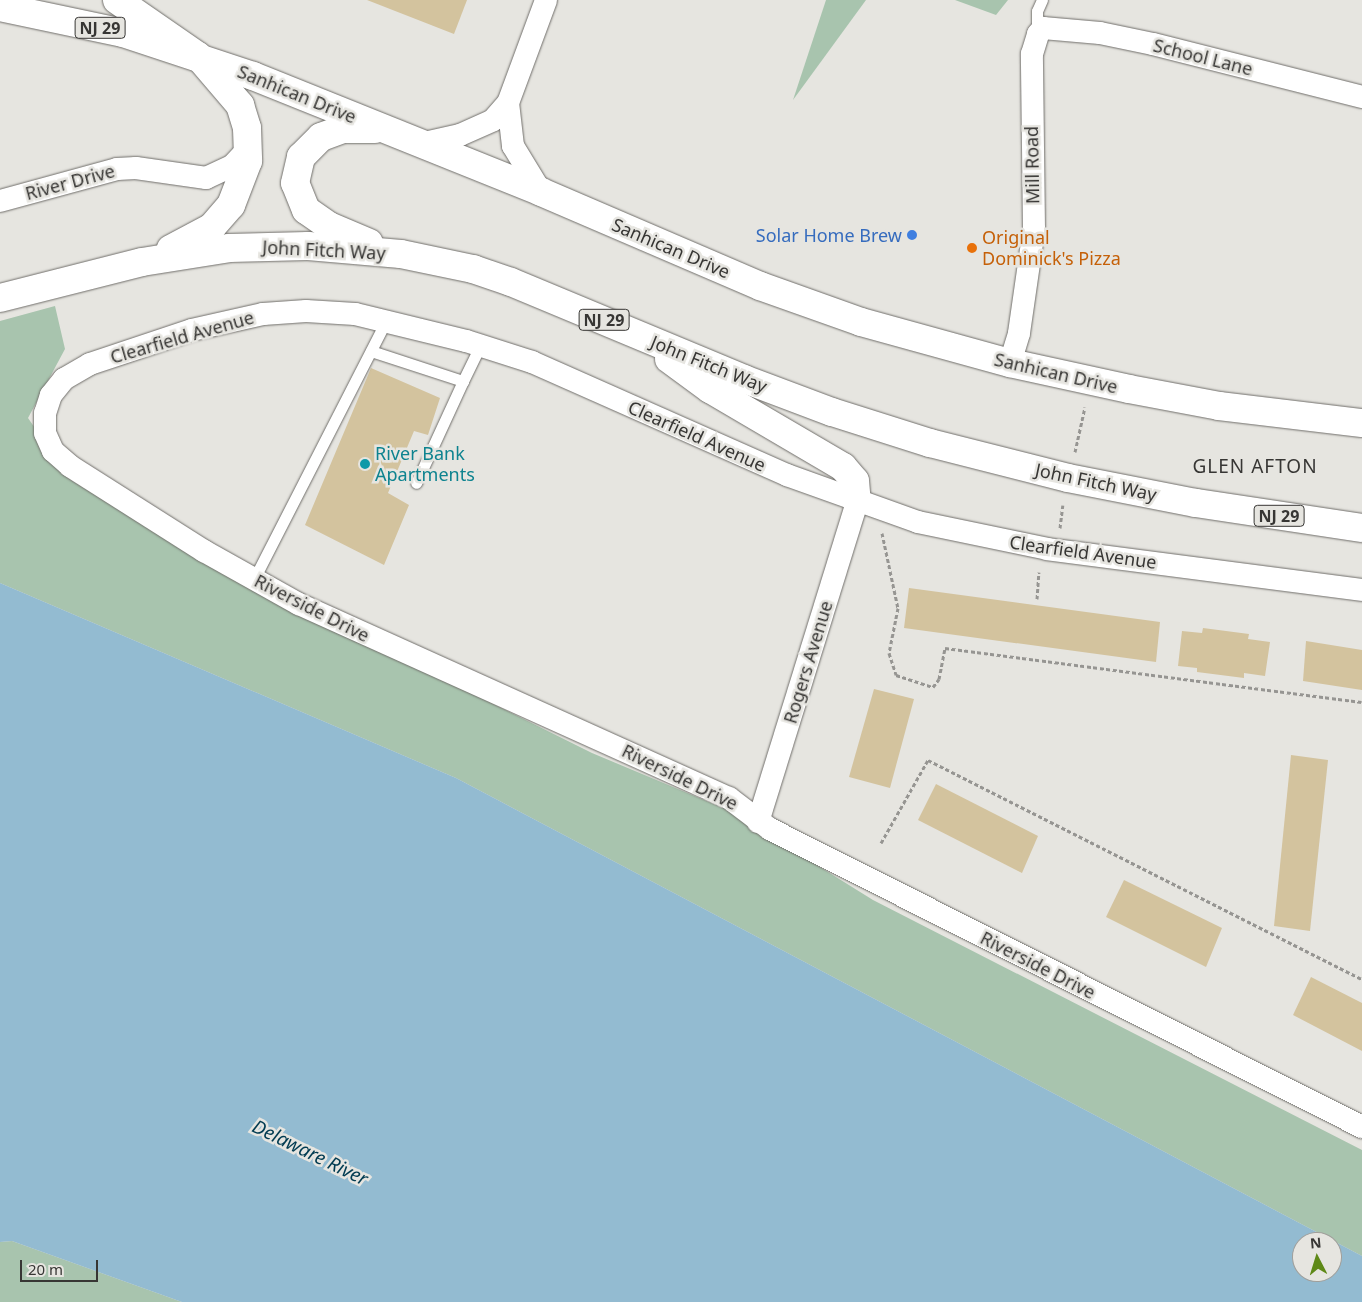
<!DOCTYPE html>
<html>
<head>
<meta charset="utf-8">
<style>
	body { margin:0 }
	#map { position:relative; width:1362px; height:1302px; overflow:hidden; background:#e6e5e0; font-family:"Noto Sans",sans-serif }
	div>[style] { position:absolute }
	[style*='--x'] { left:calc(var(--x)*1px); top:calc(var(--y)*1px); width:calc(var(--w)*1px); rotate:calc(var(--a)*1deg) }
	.green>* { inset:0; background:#a8c4ae }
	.water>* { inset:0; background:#93bbd1 }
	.building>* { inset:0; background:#d3c39e }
	.path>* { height:3px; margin-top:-1.5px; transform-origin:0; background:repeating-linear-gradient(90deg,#969592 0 4px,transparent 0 6.5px) }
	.roads { filter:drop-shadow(0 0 1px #706e6a) drop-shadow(0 0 1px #706e6a) }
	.service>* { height:11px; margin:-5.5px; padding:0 5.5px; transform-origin:5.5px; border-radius:5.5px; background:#fff }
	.minor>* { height:22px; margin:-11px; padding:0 11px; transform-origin:11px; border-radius:11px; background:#fff }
	.trunk>* { height:28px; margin:-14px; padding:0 14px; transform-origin:14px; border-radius:14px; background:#fff }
	.dots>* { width:14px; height:14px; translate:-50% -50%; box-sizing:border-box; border:2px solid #e6e5e0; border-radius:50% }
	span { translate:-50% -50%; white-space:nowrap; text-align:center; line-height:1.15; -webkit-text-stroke:5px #e6e5e0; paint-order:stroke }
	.shield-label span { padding:1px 4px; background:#e6e5e0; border:1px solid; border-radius:4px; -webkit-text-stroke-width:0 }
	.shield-label { font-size:16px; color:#373634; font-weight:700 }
	.street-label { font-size:18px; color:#373634 }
	.shop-label { font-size:18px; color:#366cbe }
	.right { translate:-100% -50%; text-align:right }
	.food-label { font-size:18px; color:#c56008 }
	.left { translate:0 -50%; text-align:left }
	.culture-label { font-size:18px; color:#0d838f }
	.neighbourhood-label { font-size:19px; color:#373634; letter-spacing:1px }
	.water-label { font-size:19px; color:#013b51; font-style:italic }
	.north { position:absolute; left:1292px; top:1232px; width:50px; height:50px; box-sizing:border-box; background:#e6e5e0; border:1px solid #a09f9b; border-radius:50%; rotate:355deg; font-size:14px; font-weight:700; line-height:20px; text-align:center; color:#373634 }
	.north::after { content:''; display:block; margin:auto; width:18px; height:22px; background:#5e8917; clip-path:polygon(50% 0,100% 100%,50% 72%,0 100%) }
	.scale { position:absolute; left:20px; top:1260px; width:78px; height:22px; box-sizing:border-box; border:2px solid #373634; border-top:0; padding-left:6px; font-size:15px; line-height:18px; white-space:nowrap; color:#373634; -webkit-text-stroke:4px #e6e5e0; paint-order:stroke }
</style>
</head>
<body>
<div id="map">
	<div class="green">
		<div style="clip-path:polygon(826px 0,866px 0,793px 100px)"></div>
		<div style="clip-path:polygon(955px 0,1008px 0,996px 15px)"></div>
		<div style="clip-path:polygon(55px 306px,65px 349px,28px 418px,71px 480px,182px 549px,592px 753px,728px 810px,873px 900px,1362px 1150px,1362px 1256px,456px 778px,0 583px,0 321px)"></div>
		<div style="clip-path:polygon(12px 1241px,182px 1302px,0 1302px,0 1242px)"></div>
	</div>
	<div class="water">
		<div style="clip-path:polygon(evenodd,0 583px,456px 778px,1362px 1256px,1362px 1302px,182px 1302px,12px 1241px,0 1242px,0 583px,1302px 1242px,1332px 1242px,1332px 1272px,1302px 1272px,1302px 1242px)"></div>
	</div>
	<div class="building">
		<div style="clip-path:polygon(367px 0,467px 0,454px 34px)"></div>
		<div style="clip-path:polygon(371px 368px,440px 398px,428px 435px,414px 431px,388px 493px,409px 505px,384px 565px,305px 525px)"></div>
		<div style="clip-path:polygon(909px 588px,1160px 622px,1156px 662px,904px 628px)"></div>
		<div style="clip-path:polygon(1203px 628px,1249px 634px,1248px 639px,1270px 642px,1265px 676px,1244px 673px,1244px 678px,1197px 672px,1197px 668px,1178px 666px,1182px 631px,1202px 633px)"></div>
		<div style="clip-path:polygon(1306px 641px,1362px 650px,1362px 690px,1303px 681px)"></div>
		<div style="clip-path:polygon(874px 689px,914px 699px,890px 788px,849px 777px)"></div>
		<div style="clip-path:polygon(1291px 755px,1328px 760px,1310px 931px,1274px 926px)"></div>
		<div style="clip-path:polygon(936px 784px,1038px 836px,1022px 873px,918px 820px)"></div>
		<div style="clip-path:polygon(1124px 880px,1222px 928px,1206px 967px,1106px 917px)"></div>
		<div style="clip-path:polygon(1311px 977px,1362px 1003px,1362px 1051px,1293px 1015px)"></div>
	</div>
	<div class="path">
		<div style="--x:1075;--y:452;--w:46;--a:-77.5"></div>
		<div style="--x:1060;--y:528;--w:23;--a:-83"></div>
		<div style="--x:882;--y:533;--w:77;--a:78"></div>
		<div style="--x:898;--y:608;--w:46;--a:101.3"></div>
		<div style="--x:889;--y:653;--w:23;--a:72"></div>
		<div style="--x:896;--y:675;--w:39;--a:18"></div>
		<div style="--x:933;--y:687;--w:10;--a:-53"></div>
		<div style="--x:939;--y:679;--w:32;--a:-79"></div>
		<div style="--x:945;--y:648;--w:420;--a:7.4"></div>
		<div style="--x:1037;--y:599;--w:27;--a:-86"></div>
		<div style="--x:881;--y:843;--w:95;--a:-60.5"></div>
		<div style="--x:928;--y:760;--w:486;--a:26.8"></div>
	</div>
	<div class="roads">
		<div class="service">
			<div style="--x:1037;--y:32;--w:21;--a:-90"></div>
			<div style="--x:1037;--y:11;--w:12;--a:-66"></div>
			<div style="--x:371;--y:351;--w:97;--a:18.1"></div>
			<div style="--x:463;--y:381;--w:112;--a:114.7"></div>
			<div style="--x:463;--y:381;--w:39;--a:-64"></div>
			<div style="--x:254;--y:579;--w:290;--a:-62.9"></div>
		</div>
		<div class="minor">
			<div style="--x:420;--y:144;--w:41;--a:-12.7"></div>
			<div style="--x:460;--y:135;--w:36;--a:-24"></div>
			<div style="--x:493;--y:120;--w:23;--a:-49"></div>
			<div style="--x:541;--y:192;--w:54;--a:-121.3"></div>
			<div style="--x:513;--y:146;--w:43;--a:-96.6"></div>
			<div style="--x:508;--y:103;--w:110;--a:-69.7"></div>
			<div style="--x:0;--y:201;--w:121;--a:-15.3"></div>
			<div style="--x:117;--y:169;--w:19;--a:-3"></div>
			<div style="--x:136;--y:168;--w:71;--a:8.1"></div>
			<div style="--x:206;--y:178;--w:29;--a:-25"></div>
			<div style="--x:232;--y:166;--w:25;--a:-47"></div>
			<div style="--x:1010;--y:363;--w:31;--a:-73"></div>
			<div style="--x:1019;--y:333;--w:105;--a:-81.8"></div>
			<div style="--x:1034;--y:229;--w:175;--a:-90.7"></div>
			<div style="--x:1032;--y:54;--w:21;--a:-73"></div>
			<div style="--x:1038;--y:34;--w:8;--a:-50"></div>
			<div style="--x:1043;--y:28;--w:57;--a:5"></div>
			<div style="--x:1100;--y:33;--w:54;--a:11.7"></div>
			<div style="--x:1153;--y:44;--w:216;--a:14.2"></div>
			<div style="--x:1362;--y:590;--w:317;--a:-172.6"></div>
			<div style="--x:1048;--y:549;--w:133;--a:-168.3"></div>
			<div style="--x:918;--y:522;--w:139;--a:-160.3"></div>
			<div style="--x:787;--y:475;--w:279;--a:-156.1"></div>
			<div style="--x:532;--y:362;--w:69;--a:-162.3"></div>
			<div style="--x:466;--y:341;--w:114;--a:-166.3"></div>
			<div style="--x:355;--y:314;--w:49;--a:-176.5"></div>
			<div style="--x:306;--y:311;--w:43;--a:176"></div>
			<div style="--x:263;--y:314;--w:73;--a:167.3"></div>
			<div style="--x:192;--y:330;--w:108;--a:161.6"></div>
			<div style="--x:90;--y:364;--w:30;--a:150"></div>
			<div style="--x:64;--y:379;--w:21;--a:129"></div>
			<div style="--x:51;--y:395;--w:19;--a:108"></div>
			<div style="--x:45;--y:413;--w:20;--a:90"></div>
			<div style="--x:45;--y:433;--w:20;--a:66"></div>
			<div style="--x:53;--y:451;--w:23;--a:41"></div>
			<div style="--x:70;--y:466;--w:159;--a:32.4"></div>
			<div style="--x:204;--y:551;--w:109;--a:29.2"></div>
			<div style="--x:299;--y:604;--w:472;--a:24.3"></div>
			<div style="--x:729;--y:798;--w:51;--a:37.1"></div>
			<div style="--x:770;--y:829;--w:663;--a:26.72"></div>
			<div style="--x:758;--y:822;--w:335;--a:-72.8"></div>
		</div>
		<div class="trunk">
			<div style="--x:117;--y:0;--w:98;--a:34.7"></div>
			<div style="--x:198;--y:56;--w:65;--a:49.4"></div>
			<div style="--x:240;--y:105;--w:24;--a:73"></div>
			<div style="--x:247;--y:128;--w:33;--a:88"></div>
			<div style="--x:248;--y:161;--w:47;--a:111.1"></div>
			<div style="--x:231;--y:205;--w:29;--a:131"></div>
			<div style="--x:212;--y:227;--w:47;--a:151.8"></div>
			<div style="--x:0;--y:7;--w:126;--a:11.9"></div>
			<div style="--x:123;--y:33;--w:137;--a:18.3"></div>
			<div style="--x:253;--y:76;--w:310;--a:21.9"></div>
			<div style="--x:541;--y:192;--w:238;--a:23.2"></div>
			<div style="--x:760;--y:286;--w:107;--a:19.6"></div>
			<div style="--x:861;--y:322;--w:155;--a:15.4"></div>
			<div style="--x:1010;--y:363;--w:122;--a:12.3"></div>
			<div style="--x:1129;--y:389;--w:92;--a:10.7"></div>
			<div style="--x:1219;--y:406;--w:144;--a:6.8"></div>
			<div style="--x:369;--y:243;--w:43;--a:-157"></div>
			<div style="--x:329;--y:226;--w:28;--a:-145"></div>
			<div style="--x:306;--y:210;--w:29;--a:-112"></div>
			<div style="--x:295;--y:183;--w:27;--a:-77"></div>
			<div style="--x:301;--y:157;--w:28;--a:-45"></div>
			<div style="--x:321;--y:137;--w:23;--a:-20"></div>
			<div style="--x:343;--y:129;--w:32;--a:0"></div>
			<div style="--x:0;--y:298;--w:146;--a:-14.2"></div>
			<div style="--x:142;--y:262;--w:88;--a:-9.1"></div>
			<div style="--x:229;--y:248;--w:79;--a:-1.5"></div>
			<div style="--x:308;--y:246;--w:93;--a:4.9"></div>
			<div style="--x:401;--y:254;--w:74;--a:11.8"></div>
			<div style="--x:473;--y:269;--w:40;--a:18.9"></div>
			<div style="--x:511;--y:282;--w:252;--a:22.6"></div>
			<div style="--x:744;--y:379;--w:94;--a:20.6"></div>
			<div style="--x:832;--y:412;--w:103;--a:17.6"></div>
			<div style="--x:930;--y:443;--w:142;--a:14.2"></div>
			<div style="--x:1068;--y:478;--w:130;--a:11.1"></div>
			<div style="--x:1196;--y:503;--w:168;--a:8.6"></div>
			<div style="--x:669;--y:359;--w:51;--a:36.2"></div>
			<div style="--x:710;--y:389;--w:154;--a:30.4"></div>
			<div style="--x:843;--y:467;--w:18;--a:49"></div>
			<div style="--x:855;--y:481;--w:21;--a:85"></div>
		</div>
	</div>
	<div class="dots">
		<div style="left:912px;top:235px;background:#3f7fe0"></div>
		<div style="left:972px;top:248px;background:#e8710a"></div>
		<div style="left:365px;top:464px;background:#0f9aa8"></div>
	</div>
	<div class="shield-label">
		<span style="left:100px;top:28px">NJ 29</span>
		<span style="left:604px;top:320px">NJ 29</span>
		<span style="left:1279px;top:516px">NJ 29</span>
	</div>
	<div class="street-label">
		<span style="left:1203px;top:57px;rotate:14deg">School Lane</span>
		<span style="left:297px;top:94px;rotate:22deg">Sanhican Drive</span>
		<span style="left:1032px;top:165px;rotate:-91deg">Mill Road</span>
		<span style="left:70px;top:182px;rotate:-15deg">River Drive</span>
		<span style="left:671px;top:248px;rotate:23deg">Sanhican Drive</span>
		<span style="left:324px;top:250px;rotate:3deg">John Fitch Way</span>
		<span style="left:182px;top:337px;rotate:-16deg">Clearfield Avenue</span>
		<span style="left:709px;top:364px;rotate:22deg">John Fitch Way</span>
		<span style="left:1056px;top:373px;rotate:13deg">Sanhican Drive</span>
		<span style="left:697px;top:436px;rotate:24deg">Clearfield Avenue</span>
		<span style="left:1096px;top:482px;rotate:12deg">John Fitch Way</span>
		<span style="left:1083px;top:552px;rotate:8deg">Clearfield Avenue</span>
		<span style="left:312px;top:608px;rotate:27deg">Riverside Drive</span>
		<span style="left:808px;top:662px;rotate:-73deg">Rogers Avenue</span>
		<span style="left:680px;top:777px;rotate:26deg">Riverside Drive</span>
		<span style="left:1038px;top:965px;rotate:27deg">Riverside Drive</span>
	</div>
	<div class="shop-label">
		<span class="right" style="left:902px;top:235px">Solar Home Brew</span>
	</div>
	<div class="food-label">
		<span class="left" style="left:982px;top:248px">Original<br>Dominick's Pizza</span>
	</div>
	<div class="culture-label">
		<span class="left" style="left:375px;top:464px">River Bank<br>Apartments</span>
	</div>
	<div class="neighbourhood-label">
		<span style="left:1255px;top:467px">GLEN AFTON</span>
	</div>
	<div class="water-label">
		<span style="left:310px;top:1153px;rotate:26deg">Delaware River</span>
	</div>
	<div class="north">N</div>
	<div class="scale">20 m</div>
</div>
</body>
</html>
